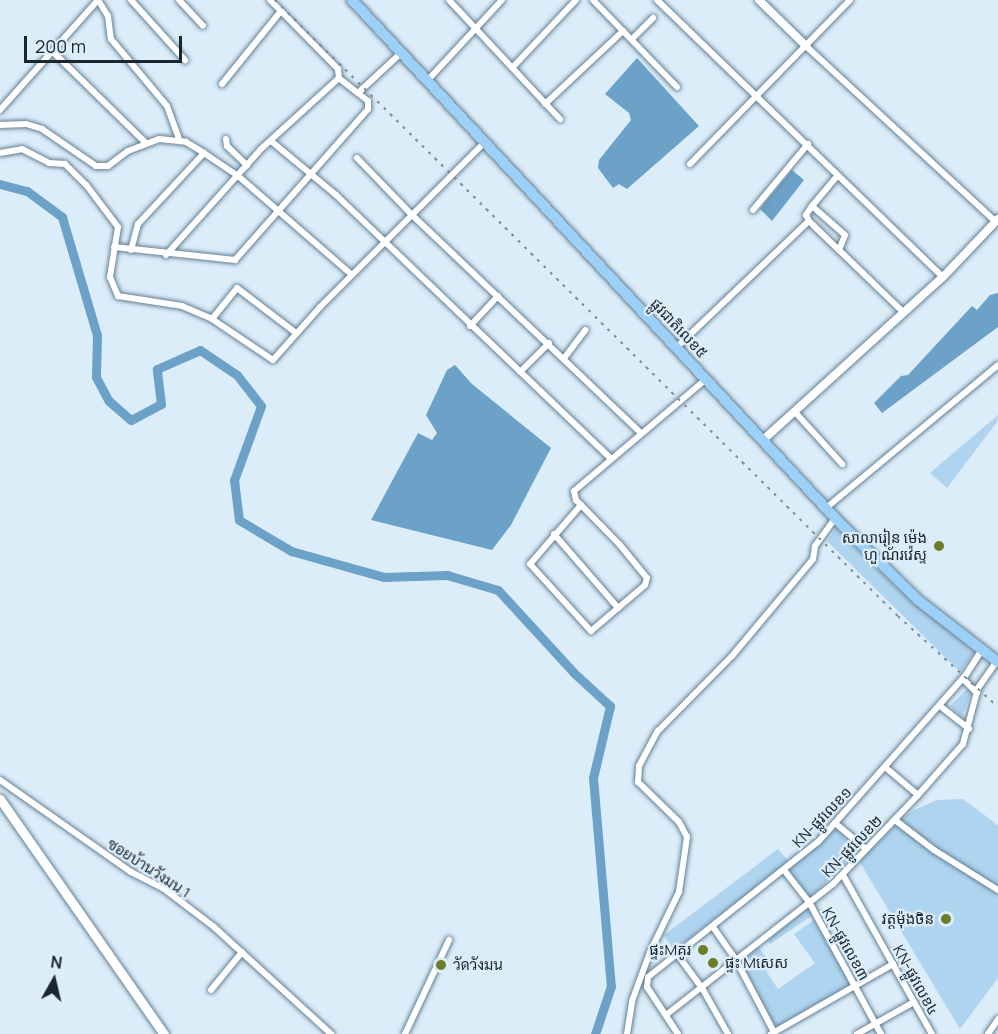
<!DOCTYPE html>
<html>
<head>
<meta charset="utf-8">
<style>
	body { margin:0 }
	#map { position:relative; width:998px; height:1034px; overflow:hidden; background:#dcedfa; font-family:Manrope,"Noto Sans Khmer",Sarabun,sans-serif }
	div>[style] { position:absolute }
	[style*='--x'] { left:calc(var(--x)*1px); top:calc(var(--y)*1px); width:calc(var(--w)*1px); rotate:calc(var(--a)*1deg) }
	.green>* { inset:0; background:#afd4f0 }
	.water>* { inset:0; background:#6ca1c8 }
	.river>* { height:9px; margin:-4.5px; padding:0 4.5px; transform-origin:4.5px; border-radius:4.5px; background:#6ca1c8 }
	.roads { filter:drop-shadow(0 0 2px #668093) drop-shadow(0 0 2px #668093) }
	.minor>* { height:6px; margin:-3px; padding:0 3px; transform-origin:3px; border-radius:3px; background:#fff }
	.tertiary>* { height:8px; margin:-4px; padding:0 4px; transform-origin:4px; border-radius:4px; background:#fff }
	.secondary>* { height:9px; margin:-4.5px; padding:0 4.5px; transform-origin:4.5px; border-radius:4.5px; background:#fff }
	.trunk>* { height:10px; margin:-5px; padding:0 5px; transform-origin:5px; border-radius:5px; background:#9cd0f7 }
	.rail>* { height:1.5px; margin-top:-0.75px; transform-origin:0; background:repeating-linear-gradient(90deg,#7f8d97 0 3px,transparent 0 9px) }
	.dots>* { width:16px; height:16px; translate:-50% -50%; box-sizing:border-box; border:3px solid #dcedfa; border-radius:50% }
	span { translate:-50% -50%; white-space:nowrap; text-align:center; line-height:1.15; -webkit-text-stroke:4.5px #dcedfa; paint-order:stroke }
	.street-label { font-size:15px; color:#1b252d }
	.poi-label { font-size:15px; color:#1b252d }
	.right { translate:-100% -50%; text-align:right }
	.left { translate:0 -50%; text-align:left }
	.north { position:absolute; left:24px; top:950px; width:60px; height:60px; -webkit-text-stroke:4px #dcedfa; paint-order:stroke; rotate:8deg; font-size:16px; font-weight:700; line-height:24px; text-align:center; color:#1b252d }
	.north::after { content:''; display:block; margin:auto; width:21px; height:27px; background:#1b252d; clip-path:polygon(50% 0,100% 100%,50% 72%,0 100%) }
	.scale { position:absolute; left:24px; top:36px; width:158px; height:27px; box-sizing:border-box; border:3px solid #1b252d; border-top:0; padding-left:8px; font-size:18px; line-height:21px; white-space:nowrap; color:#1b252d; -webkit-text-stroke:4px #dcedfa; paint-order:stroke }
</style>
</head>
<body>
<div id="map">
	<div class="green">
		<div style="clip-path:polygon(998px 415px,997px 422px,947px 488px,930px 473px)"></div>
		<div style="clip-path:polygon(836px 528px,898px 589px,975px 652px,960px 672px,827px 541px)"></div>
		<div style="clip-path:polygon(966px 690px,971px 690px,970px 695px,962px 717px,950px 706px)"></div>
		<div style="clip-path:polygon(963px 799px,998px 825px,998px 978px,960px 1029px,859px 861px,910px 812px,937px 800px)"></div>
		<div style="clip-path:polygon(836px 829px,859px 849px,810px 898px,788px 870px)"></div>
		<div style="clip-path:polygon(778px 849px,789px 862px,674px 950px,664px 935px)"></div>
		<div style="clip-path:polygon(808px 905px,813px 915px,770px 944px,767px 937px)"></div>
		<div style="clip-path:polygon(814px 920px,853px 986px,776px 1028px,737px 960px,756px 944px,773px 966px,766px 971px,778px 989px,815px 963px,794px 934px)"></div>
	</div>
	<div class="water">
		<div style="clip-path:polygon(637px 58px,699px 126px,627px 189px,619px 184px,613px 188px,598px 168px,599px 160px,631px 120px,629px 113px,605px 94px)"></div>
		<div style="clip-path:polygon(792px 170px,804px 180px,772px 221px,760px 209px)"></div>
		<div style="clip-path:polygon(998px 293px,998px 327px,882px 413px,874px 403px,901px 376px,908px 375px,972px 306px,977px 310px,990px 295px)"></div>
		<div style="clip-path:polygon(455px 365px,472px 384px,551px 448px,511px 525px,492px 550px,371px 520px,418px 433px,432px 440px,437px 433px,426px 415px,447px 370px)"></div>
	</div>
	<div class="river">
		<div style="--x:0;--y:184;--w:28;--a:15"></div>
		<div style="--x:27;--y:191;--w:44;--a:36.6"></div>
		<div style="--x:62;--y:217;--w:123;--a:73.5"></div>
		<div style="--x:97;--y:335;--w:42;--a:91.4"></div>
		<div style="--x:96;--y:377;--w:27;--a:62"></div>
		<div style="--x:109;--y:401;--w:29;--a:41"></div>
		<div style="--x:131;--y:420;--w:34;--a:-28"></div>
		<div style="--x:161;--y:404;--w:35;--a:-97"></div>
		<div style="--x:157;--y:369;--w:47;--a:-23.8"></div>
		<div style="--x:200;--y:350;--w:45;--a:34"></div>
		<div style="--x:237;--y:375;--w:39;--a:52"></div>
		<div style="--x:261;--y:406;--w:79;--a:110"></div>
		<div style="--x:234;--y:480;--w:40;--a:82.9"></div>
		<div style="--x:239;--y:520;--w:61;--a:30.8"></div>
		<div style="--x:291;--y:551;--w:97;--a:15.6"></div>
		<div style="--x:384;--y:577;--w:63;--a:-1.8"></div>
		<div style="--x:447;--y:575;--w:53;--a:16.4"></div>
		<div style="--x:498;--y:590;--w:113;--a:47.5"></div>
		<div style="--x:574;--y:673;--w:49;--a:42.5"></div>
		<div style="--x:610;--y:706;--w:74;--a:103.3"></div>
		<div style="--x:593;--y:778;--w:209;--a:85.1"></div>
		<div style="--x:611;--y:986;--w:51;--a:108.4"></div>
	</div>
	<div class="roads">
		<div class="minor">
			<div style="--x:98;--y:0;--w:19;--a:58"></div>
			<div style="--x:108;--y:16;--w:23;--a:83"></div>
			<div style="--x:111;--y:39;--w:87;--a:50.1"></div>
			<div style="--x:167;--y:106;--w:37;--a:70"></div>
			<div style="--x:131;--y:0;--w:81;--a:48"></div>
			<div style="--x:179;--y:0;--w:35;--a:47"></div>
			<div style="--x:270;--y:0;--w:97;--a:45.4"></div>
			<div style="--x:338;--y:69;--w:9;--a:84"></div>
			<div style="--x:449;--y:0;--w:163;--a:47"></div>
			<div style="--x:593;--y:0;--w:121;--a:46"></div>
			<div style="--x:657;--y:0;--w:398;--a:44.1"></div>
			<div style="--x:632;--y:39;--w:30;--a:-45"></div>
			<div style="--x:806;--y:46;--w:259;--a:42.8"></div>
			<div style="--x:53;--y:52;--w:129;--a:44.4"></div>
			<div style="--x:513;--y:67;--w:92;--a:-46.8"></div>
			<div style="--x:427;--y:81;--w:110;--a:-47.2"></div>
			<div style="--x:222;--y:84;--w:94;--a:-51.1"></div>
			<div style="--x:359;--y:92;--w:57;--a:-42.9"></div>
			<div style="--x:545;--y:104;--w:107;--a:-43.1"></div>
			<div style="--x:0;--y:110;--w:147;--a:-48.3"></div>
			<div style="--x:0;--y:125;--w:26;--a:-2"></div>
			<div style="--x:26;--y:124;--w:17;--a:17"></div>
			<div style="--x:42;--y:129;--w:65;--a:34.4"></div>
			<div style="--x:96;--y:166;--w:12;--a:0"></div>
			<div style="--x:108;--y:166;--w:25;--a:-37"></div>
			<div style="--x:128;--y:151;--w:33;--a:-21"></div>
			<div style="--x:159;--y:139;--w:27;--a:6"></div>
			<div style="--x:186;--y:142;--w:21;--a:31"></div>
			<div style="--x:226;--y:139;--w:7;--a:82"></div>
			<div style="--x:227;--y:146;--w:28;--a:44"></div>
			<div style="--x:271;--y:141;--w:85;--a:39.7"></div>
			<div style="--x:336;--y:195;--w:381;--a:43.8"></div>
			<div style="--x:0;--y:153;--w:22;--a:-10"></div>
			<div style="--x:22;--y:149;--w:30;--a:27"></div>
			<div style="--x:49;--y:163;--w:16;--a:4"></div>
			<div style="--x:65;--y:164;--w:31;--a:45"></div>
			<div style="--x:87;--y:186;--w:51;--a:52.9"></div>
			<div style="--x:118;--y:227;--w:51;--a:99.1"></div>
			<div style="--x:110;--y:277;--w:21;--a:67"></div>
			<div style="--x:118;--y:296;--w:65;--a:8.9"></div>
			<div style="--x:182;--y:306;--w:33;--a:23"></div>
			<div style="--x:212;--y:319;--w:73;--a:33.9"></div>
			<div style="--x:273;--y:360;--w:71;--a:-48.4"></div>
			<div style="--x:320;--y:307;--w:233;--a:-45"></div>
			<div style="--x:357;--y:158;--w:78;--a:46"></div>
			<div style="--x:411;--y:214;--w:318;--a:43.6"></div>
			<div style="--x:690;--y:164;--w:229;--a:-45.7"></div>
			<div style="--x:812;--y:206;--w:40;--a:-50"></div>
			<div style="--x:753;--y:210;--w:86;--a:-50.2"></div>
			<div style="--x:114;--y:247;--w:122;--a:6.1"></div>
			<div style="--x:235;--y:260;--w:201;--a:-48.6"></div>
			<div style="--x:368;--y:109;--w:8;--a:-90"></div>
			<div style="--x:368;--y:101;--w:37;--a:-142"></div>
			<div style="--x:131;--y:250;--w:27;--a:-75"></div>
			<div style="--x:138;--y:224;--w:97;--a:-47.1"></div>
			<div style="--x:204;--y:153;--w:40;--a:34"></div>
			<div style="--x:237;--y:175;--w:152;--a:41"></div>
			<div style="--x:839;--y:250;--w:16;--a:-68"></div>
			<div style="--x:845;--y:235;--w:44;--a:-138.7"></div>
			<div style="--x:812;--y:206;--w:11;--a:124"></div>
			<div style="--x:806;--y:215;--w:7;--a:63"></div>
			<div style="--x:809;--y:221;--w:7;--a:45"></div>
			<div style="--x:814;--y:226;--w:35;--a:44"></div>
			<div style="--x:839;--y:250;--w:89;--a:44.1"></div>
			<div style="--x:166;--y:255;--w:142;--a:-48.1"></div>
			<div style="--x:261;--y:149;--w:105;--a:-42.3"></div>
			<div style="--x:212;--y:319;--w:40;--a:-51"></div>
			<div style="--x:237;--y:288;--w:74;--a:37.3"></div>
			<div style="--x:470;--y:326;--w:41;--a:-47"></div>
			<div style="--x:677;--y:347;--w:182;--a:-43.7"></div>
			<div style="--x:565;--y:357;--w:34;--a:-53"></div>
			<div style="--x:520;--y:372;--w:41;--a:-45"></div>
			<div style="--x:794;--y:411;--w:72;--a:47.8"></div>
			<div style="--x:581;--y:505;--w:78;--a:130.8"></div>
			<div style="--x:530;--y:564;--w:91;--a:47.7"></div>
			<div style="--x:591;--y:631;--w:71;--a:-40.4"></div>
			<div style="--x:645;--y:585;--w:7;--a:-74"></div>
			<div style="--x:647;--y:578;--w:43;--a:-129.3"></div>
			<div style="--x:620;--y:545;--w:56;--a:-134.3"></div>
			<div style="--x:581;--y:505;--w:7;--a:-135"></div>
			<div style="--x:576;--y:500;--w:9;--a:-103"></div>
			<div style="--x:574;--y:491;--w:173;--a:-40.3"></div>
			<div style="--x:826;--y:508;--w:224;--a:-39.7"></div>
			<div style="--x:554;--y:534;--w:98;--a:49.1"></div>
			<div style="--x:963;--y:679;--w:20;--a:45"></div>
			<div style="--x:940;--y:706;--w:37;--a:38"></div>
			<div style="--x:885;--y:767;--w:43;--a:40.3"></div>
			<div style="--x:0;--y:780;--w:160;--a:35.1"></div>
			<div style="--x:131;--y:872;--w:36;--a:27"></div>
			<div style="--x:163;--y:888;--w:64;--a:37.4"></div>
			<div style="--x:214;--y:927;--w:159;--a:42.4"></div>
			<div style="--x:895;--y:820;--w:49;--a:37.6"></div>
			<div style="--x:934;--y:850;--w:75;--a:32"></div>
			<div style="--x:835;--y:823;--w:40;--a:40"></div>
			<div style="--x:784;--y:870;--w:41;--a:52"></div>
			<div style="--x:809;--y:902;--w:150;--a:61.4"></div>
			<div style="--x:843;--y:875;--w:182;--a:60.8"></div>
			<div style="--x:713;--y:927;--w:40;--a:55.1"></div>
			<div style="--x:736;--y:960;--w:81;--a:62.2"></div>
			<div style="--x:677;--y:954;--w:42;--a:53.7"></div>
			<div style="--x:702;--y:988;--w:53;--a:60.5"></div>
			<div style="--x:211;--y:990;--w:49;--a:-50.8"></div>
			<div style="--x:666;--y:1015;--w:212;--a:-38.1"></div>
			<div style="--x:833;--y:884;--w:123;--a:-46.3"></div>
			<div style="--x:918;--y:795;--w:68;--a:-48.6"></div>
			<div style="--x:963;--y:744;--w:58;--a:-75"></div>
			<div style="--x:978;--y:688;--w:33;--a:-55"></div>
			<div style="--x:405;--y:1034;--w:104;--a:-64.9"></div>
			<div style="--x:627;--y:1034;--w:33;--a:-81"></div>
			<div style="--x:632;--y:1001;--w:52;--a:-69.8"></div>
			<div style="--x:650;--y:952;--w:67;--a:-64.2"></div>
			<div style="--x:679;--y:892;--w:56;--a:-81.7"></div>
			<div style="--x:687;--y:837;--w:17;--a:-118"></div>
			<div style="--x:679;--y:822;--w:57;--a:-135.7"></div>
			<div style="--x:638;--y:782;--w:16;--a:-86"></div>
			<div style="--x:639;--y:766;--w:40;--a:-62"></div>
			<div style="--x:658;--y:731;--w:105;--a:-45.4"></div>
			<div style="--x:732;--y:656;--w:126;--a:-50.1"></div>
			<div style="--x:813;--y:559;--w:13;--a:-81"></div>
			<div style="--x:815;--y:546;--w:34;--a:-54"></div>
			<div style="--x:678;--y:1034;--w:56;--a:-123.4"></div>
			<div style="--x:647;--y:987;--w:10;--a:-84"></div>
			<div style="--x:648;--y:977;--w:217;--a:-38.5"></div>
			<div style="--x:818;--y:842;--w:222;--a:-48.5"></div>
			<div style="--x:965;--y:676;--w:31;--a:-57"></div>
			<div style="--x:771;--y:1034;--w:141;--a:-29.8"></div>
			<div style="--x:857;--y:1034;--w:65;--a:-29.3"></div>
			<div style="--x:988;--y:1034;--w:18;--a:-56"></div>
		</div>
		<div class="tertiary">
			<div style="--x:759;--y:0;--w:66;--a:44.4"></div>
			<div style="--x:763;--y:440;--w:243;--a:-42.2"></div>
			<div style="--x:943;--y:277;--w:80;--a:-46.5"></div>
		</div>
		<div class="secondary">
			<div style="--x:0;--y:799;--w:287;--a:55.1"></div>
		</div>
		<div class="trunk">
			<div style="--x:352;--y:0;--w:708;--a:47"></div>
			<div style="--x:835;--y:518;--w:117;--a:44.7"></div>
			<div style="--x:918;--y:600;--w:101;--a:37.8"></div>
		</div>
	</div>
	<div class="rail">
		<div style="--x:275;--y:0;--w:876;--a:44.68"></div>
		<div style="--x:898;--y:616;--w:135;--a:42.3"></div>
	</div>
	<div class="dots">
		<div style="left:939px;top:546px;background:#6d7c2a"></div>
		<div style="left:946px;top:919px;background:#6d7c2a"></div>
		<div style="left:703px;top:950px;background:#6d7c2a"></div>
		<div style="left:713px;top:963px;background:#6d7c2a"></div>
		<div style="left:441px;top:965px;background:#6d7c2a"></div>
	</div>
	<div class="street-label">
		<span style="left:679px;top:328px;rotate:47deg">ផ្លូវជាតិលេខ៥</span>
		<span style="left:822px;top:817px;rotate:-46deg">KN-ផ្លូវលេខ១</span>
		<span style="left:852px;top:846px;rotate:-46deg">KN-ផ្លូវលេខ២</span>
		<span style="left:149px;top:868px;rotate:33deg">ซอยบ้านวังมน 1</span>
		<span style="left:846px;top:944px;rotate:61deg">KN-ផ្លូវលេខ៣</span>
		<span style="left:916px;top:980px;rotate:61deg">KN-ផ្លូវលេខ៤</span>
	</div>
	<div class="poi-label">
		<span class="right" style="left:927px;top:546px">សាលារៀន ម៉េង<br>ហួ ណ័រវ៉េស្ទ</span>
		<span class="right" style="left:934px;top:919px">វត្តម៉ុងចិន</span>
		<span class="right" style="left:691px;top:950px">ផ្ទះMគូរ</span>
		<span class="left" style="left:725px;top:963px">ផ្ទះ Mសេស</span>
		<span class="left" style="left:453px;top:965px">วัดวังมน</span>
	</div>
	<div class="north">N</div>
	<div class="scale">200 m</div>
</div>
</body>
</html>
